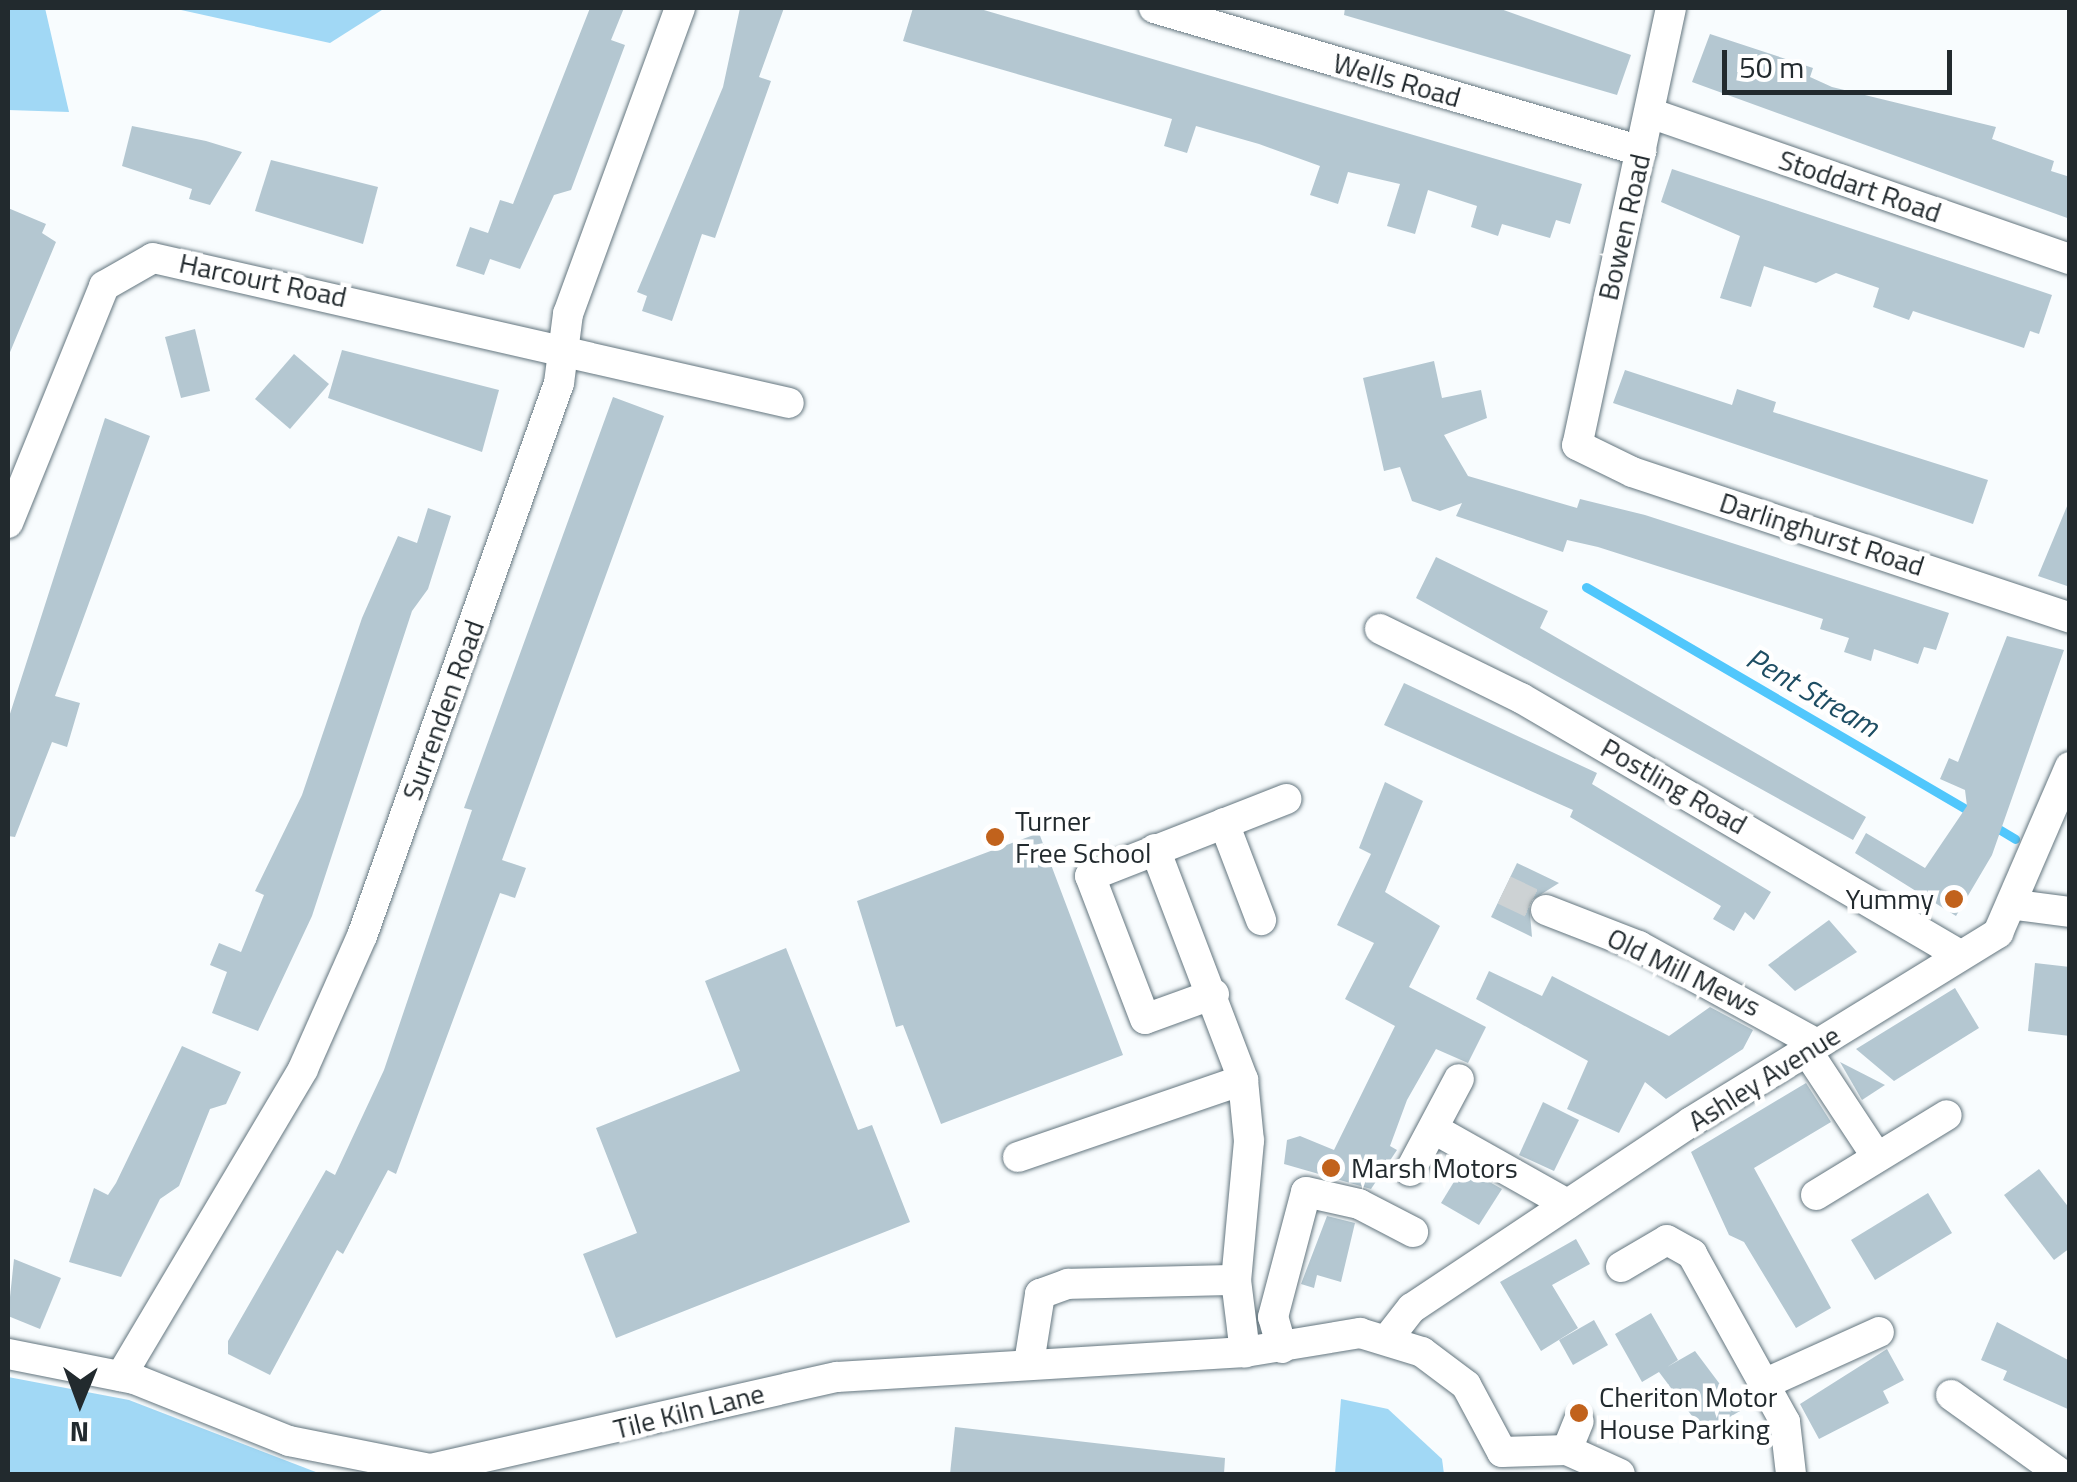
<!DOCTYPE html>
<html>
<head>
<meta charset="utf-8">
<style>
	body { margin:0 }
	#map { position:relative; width:2077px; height:1482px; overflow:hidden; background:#f8fcfe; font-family:"Titillium Web",sans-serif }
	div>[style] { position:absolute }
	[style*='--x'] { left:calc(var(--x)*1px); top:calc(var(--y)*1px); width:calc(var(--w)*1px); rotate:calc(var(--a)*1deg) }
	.green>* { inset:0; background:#a1d8f5 }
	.stream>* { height:9px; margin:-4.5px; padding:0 4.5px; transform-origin:4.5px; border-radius:4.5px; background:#51c7fc }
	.building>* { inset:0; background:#b4c7d1 }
	.minor-tunnel>* { height:30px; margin-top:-15px; transform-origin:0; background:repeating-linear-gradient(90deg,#cdd2d4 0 30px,transparent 0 45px) }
	.roads { filter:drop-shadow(0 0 2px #64767f) drop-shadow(0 0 2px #64767f) }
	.minor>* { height:30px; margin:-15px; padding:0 15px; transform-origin:15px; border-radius:15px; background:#fff }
	.dots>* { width:28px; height:28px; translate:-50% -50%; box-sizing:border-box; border:5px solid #fff; border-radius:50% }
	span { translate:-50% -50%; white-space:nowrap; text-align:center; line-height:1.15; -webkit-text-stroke:9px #fff; paint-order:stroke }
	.street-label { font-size:28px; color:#222a2e }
	.poi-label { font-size:28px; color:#222a2e }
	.left { translate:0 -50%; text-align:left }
	.right { translate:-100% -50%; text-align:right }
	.water-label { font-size:30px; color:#1d4d63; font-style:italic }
	.frame { position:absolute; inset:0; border:10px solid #222a2e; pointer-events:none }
	.north { position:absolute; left:30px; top:1352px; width:100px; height:100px; -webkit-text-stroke:8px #fff; paint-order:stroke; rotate:181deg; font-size:28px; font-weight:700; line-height:40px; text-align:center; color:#222a2e }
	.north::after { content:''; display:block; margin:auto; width:35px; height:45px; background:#222a2e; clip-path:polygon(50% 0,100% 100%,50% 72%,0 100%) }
	.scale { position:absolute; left:1722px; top:50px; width:230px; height:45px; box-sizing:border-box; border:5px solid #222a2e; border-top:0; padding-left:12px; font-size:30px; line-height:35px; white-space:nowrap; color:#222a2e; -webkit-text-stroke:8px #fff; paint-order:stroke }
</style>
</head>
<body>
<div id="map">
	<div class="green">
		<div style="clip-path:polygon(8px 8px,45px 8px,69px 112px,8px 110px)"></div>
		<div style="clip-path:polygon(172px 8px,385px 8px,330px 43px)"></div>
		<div style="clip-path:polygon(8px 1377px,129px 1400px,321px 1474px,8px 1474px)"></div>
		<div style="clip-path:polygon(1341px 1399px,1388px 1409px,1442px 1459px,1444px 1474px,1335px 1474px)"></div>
	</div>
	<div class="stream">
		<div style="--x:1586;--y:587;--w:450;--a:30.3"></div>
		<div style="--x:1992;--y:825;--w:27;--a:31"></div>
	</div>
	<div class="building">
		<div style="clip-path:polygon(590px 8px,624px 8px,611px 40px,625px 45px,571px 190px,554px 195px,520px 269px,490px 259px,484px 275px,456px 266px,470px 227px,488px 233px,500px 200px,513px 204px)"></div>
		<div style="clip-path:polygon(740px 8px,784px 8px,759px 77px,771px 81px,715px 238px,702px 234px,672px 321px,642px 311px,647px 296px,637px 292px,723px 87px)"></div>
		<div style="clip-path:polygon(913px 8px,977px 8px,1582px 184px,1570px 224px,1556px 220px,1550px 238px,1502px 224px,1498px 236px,1471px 227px,1477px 206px,1428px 190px,1415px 234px,1387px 226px,1400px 184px,1348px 172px,1338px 204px,1310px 195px,1320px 166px,1259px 144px,1196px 126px,1187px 153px,1164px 146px,1172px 119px,903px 41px)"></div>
		<div style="clip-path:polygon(1345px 8px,1498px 8px,1631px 55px,1617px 95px,1344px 15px)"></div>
		<div style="clip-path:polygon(1710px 34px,1813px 68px,1810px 77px,1832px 87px,1996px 127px,1992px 139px,2054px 161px,2051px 171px,2070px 177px,2070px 219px,1692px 82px)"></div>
		<div style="clip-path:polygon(132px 126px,206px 141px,242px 152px,210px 205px,189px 199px,192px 189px,122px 166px)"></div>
		<div style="clip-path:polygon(271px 160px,378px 187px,363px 244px,255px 211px)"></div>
		<div style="clip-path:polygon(1672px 169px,2052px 295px,2039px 334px,2030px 331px,2024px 348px,1913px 311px,1909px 320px,1873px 307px,1879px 288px,1836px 273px,1816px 283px,1764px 266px,1751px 307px,1720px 298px,1740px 236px,1661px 202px)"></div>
		<div style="clip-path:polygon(8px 208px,46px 224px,42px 233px,56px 242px,8px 357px)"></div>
		<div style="clip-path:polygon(195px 329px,210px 391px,181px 398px,165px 337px)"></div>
		<div style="clip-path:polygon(342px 350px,499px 390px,482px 452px,328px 398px)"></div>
		<div style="clip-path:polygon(294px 354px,329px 384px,290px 429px,255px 399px)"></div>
		<div style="clip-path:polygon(1434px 361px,1442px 398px,1481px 390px,1487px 418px,1444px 435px,1468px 476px,1577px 508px,1580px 499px,1645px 515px,1949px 613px,1936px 650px,1924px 647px,1918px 664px,1874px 649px,1871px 661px,1844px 652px,1849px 638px,1820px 629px,1823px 619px,1598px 547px,1567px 540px,1563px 552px,1456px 516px,1462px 503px,1440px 511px,1412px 501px,1400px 467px,1384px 471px,1363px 378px)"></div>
		<div style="clip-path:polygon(1625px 370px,1732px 405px,1737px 389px,1776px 402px,1773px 412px,1988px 480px,1973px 524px,1613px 403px)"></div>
		<div style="clip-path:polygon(613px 397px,664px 416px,502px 860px,526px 868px,515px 898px,500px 893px,396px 1174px,388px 1170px,343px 1254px,337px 1250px,270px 1375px,228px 1354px,228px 1341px,326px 1170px,335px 1175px,384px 1070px,472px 810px,464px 808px)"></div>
		<div style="clip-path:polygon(105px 418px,150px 436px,55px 696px,80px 703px,67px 747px,52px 742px,15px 837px,8px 836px,8px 720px)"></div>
		<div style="clip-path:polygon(2070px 499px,2070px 587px,2038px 576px)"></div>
		<div style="clip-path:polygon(428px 508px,451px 516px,428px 589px,412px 611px,312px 916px,258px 1031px,212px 1013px,227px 972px,210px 965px,219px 943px,241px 952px,264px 895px,255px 891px,302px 795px,362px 618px,398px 536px,417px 543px)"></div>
		<div style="clip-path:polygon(1436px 557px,1548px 611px,1540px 628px,1866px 817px,1853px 840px,1416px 598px)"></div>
		<div style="clip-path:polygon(2007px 636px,2064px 650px,1992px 855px,1956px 916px,1855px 853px,1866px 833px,1925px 868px,1967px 806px,1965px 790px,1940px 779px,1949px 758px,1958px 762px)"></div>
		<div style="clip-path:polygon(1404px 683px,1597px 773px,1592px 784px,1771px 892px,1754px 920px,1745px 912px,1734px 931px,1713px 919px,1721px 906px,1570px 817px,1573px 810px,1384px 725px)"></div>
		<div style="clip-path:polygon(1385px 782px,1423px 801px,1385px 892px,1440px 926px,1409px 987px,1486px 1027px,1468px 1063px,1436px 1049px,1407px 1100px,1390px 1146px,1397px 1150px,1371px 1189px,1284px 1164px,1287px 1140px,1300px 1136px,1334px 1150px,1395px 1026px,1345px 999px,1374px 943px,1337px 925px,1371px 854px,1359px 848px)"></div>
		<div style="clip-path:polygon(1039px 833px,1123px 1055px,941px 1124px,903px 1025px,896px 1027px,857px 901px)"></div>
		<div style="clip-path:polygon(1517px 863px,1559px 883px,1529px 902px,1532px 937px,1491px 917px)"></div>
		<div style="clip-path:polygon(1829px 920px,1857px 952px,1795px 991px,1768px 965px)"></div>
		<div style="clip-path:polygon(786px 948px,858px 1130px,872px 1125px,910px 1222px,616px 1338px,583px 1254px,637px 1233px,596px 1128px,740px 1071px,705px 981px)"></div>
		<div style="clip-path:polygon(2035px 963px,2070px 967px,2070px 1036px,2028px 1031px)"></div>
		<div style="clip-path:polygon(1489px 971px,1542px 996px,1552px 976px,1669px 1036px,1710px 1007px,1753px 1030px,1743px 1049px,1666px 1099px,1645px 1082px,1619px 1133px,1567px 1109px,1588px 1061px,1476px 999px)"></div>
		<div style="clip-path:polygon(1955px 988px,1979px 1028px,1894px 1081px,1856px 1049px)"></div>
		<div style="clip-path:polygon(182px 1046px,241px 1072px,226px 1104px,210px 1109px,179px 1186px,160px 1199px,121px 1277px,69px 1262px,94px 1188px,108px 1195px,116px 1183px)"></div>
		<div style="clip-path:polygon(1840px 1062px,1885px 1085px,1862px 1100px)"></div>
		<div style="clip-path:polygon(1806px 1083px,1831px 1122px,1754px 1168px,1831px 1308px,1796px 1328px,1744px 1242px,1729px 1235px,1691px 1152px)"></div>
		<div style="clip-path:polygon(1543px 1102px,1579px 1120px,1554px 1171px,1519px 1155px)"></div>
		<div style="clip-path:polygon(1463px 1167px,1502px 1189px,1479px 1225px,1441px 1203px)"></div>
		<div style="clip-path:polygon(2039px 1169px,2070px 1209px,2070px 1248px,2054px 1260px,2004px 1195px)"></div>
		<div style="clip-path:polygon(1928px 1193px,1952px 1233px,1875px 1280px,1851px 1240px)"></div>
		<div style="clip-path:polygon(1327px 1216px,1355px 1223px,1341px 1282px,1317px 1275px,1314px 1288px,1301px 1284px)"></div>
		<div style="clip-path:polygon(1576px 1239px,1590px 1264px,1552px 1285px,1578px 1328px,1541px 1351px,1500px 1282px)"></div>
		<div style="clip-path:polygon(14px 1259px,61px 1278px,40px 1329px,8px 1316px)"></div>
		<div style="clip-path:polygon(1651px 1313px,1678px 1360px,1667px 1367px,1695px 1351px,1740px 1411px,1704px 1432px,1659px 1372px,1642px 1382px,1615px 1334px)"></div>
		<div style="clip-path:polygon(1594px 1320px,1608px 1345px,1573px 1365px,1559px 1340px)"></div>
		<div style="clip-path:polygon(1997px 1322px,2070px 1361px,2070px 1410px,2003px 1380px,2007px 1371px,1981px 1360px)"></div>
		<div style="clip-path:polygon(1887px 1349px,1904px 1380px,1883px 1391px,1889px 1403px,1819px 1439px,1800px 1404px)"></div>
		<div style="clip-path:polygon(955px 1427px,1225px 1458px,1224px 1474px,950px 1474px)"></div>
	</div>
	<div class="minor-tunnel">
		<div style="--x:1504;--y:890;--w:47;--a:25.5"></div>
	</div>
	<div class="roads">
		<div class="minor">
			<div style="--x:1154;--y:8;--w:508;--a:16.36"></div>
			<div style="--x:1671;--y:8;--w:447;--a:102.1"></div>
			<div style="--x:1577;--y:445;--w:61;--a:26.1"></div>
			<div style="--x:1632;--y:472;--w:462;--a:18.4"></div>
			<div style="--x:1650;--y:113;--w:445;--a:19.2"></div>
			<div style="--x:8;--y:523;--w:256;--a:-67.9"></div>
			<div style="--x:104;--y:286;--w:56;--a:-29.7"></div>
			<div style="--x:153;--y:258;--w:652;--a:12.84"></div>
			<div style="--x:1380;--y:629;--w:157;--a:26.1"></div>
			<div style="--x:1521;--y:698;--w:509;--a:30.35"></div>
			<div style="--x:1224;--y:823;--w:104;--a:69.1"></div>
			<div style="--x:1155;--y:849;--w:247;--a:69.1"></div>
			<div style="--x:1243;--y:1080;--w:61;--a:84.4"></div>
			<div style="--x:1249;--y:1141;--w:140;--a:95.3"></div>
			<div style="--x:2017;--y:905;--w:53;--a:7.5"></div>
			<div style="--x:1546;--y:910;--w:100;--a:21.2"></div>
			<div style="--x:1639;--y:946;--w:203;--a:28.8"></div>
			<div style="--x:1214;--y:994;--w:73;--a:160.1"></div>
			<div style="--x:1145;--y:1019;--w:153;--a:-111"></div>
			<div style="--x:1090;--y:876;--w:211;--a:-21.4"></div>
			<div style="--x:1807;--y:1051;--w:127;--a:56.6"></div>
			<div style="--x:1434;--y:1129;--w:153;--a:29.4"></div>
			<div style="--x:1018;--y:1157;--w:238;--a:-18.9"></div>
			<div style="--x:1410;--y:1171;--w:104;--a:-62"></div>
			<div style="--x:1816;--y:1195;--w:153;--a:-31.4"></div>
			<div style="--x:1621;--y:1267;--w:53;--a:-30.4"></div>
			<div style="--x:1667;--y:1240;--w:29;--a:29"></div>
			<div style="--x:1692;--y:1254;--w:192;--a:61"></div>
			<div style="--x:1785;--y:1422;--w:52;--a:83.4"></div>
			<div style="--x:1389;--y:1337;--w:37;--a:-52"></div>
			<div style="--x:1412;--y:1308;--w:335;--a:-33.7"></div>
			<div style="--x:1691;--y:1122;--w:361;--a:-31.6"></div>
			<div style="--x:1998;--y:933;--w:181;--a:-66.6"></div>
			<div style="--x:1282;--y:1348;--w:32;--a:-106"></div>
			<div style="--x:1273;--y:1317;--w:129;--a:-75.2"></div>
			<div style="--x:1306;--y:1192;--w:54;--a:12.8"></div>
			<div style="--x:1359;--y:1204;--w:61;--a:27.4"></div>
			<div style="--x:8;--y:1354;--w:128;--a:11.2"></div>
			<div style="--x:134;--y:1379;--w:167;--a:21.8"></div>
			<div style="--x:289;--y:1441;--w:145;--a:11.2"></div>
			<div style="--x:431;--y:1469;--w:416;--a:-12.8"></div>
			<div style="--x:837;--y:1377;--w:409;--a:-3.5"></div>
			<div style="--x:1245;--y:1352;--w:117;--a:-9.4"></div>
			<div style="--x:1360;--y:1333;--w:65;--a:17"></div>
			<div style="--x:1422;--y:1352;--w:55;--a:36.9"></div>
			<div style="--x:1466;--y:1385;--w:76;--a:61.8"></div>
			<div style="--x:1029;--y:1363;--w:70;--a:-80.9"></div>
			<div style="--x:1040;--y:1294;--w:30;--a:-20"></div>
			<div style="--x:1068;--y:1284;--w:168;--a:-1.4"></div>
			<div style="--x:1236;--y:1280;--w:73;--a:82.9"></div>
			<div style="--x:121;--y:1376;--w:357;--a:-59.3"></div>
			<div style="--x:303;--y:1069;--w:145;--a:-66.1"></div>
			<div style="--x:362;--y:936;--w:587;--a:-70.39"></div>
			<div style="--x:559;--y:383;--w:70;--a:-82.6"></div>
			<div style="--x:568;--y:314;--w:326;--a:-69.9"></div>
			<div style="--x:1764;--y:1384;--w:126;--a:-24.3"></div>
			<div style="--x:1951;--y:1395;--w:135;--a:35.7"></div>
			<div style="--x:1567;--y:1450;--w:31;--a:-68"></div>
			<div style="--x:1502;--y:1452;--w:65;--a:-1.8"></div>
			<div style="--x:1567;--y:1450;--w:58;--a:24.4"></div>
		</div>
	</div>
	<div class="dots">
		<div style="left:995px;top:837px;background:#c1621c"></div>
		<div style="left:1954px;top:899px;background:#c1621c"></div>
		<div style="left:1331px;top:1168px;background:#c1621c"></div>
		<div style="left:1579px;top:1413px;background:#c1621c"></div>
	</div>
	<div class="street-label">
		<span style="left:1397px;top:80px;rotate:16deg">Wells Road</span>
		<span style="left:1860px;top:186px;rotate:19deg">Stoddart Road</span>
		<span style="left:1624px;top:227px;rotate:-77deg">Bowen Road</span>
		<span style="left:263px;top:280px;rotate:12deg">Harcourt Road</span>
		<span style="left:1822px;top:534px;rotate:18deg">Darlinghurst Road</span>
		<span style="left:443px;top:710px;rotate:-70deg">Surrenden Road</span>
		<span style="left:1674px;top:786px;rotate:30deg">Postling Road</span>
		<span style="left:1684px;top:972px;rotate:26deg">Old Mill Mews</span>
		<span style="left:1764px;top:1078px;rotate:-32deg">Ashley Avenue</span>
		<span style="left:689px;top:1411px;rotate:-14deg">Tile Kiln Lane</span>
	</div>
	<div class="poi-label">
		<span class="left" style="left:1015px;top:837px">Turner<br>Free School</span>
		<span class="right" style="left:1934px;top:899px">Yummy</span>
		<span class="left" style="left:1351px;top:1168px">Marsh Motors</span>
		<span class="left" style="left:1599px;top:1413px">Cheriton Motor<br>House Parking</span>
	</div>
	<div class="water-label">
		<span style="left:1813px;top:692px;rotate:30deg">Pent Stream</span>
	</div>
	<div class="frame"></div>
	<div class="north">N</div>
	<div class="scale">50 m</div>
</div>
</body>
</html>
